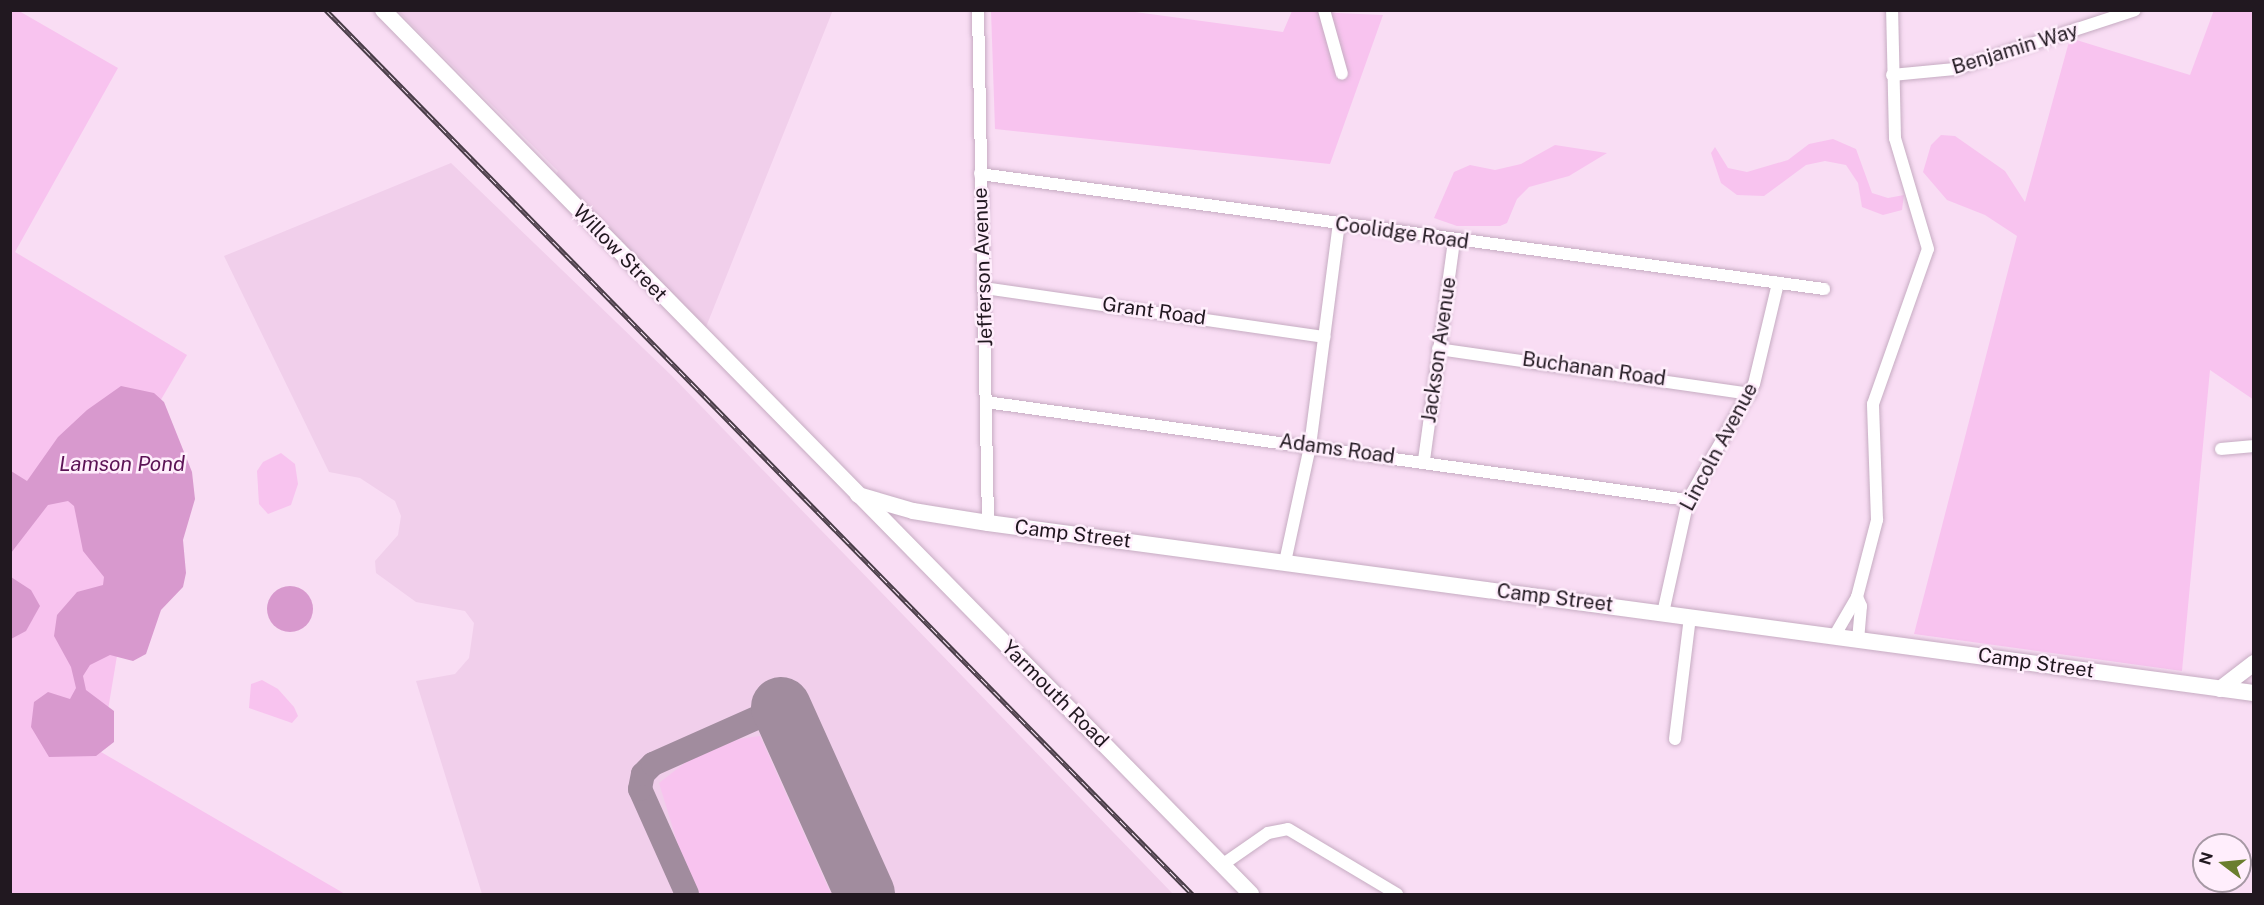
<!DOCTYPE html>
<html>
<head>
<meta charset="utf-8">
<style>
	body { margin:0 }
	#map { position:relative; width:2264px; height:905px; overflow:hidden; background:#f9ddf4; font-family:"Public Sans",sans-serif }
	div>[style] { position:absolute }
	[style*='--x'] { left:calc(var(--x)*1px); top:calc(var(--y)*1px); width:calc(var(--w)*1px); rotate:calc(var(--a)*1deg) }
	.built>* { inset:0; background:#f1cfeb }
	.green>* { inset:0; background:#f8c3ef }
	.water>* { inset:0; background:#d899ce }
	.round { border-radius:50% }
	.taxiway>* { height:24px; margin:-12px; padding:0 12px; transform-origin:12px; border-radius:12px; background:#a18c9e }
	.runway>* { height:60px; margin:-30px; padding:0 30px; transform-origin:30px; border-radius:30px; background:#a18c9e }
	.roads { filter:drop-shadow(0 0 2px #c6acc2) drop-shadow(0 0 2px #c6acc2) }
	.minor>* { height:12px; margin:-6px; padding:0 6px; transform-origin:6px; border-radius:6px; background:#fff }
	.major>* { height:16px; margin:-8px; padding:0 8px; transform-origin:8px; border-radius:8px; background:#fff }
	.rail>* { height:5px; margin-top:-2.5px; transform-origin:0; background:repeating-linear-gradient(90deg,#ffeefc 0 9px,#493c47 0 18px); box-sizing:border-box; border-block:2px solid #493c47 }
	span { translate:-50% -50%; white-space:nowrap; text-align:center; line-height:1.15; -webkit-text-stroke:5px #ffeefc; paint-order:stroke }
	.street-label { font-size:20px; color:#211820 }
	.water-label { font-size:21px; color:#5b1255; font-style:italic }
	.frame { position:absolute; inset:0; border:12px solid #211820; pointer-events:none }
	.north { position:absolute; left:2192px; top:833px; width:60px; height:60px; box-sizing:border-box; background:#ffeefc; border:2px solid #a698a4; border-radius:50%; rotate:286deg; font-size:16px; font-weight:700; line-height:24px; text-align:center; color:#211820 }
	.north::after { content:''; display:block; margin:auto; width:21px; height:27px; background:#6a7e2e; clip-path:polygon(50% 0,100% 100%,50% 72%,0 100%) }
</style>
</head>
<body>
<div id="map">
	<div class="built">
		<div style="clip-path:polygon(833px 10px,706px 327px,554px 178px,558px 171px,398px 11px)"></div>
		<div style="clip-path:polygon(451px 163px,671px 375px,1173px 894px,482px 894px,416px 681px,455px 674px,469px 658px,474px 623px,465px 611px,416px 602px,376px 573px,375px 561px,398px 535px,401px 516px,395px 501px,360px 478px,329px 472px,224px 256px)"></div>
	</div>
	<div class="green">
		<div style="clip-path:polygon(2214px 10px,2253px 11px,2254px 400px,2210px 370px,2182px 671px,1914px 634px,2017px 236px,1985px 215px,1947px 200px,1923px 172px,1931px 145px,1941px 135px,1955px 136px,2005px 171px,2025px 202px,2070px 38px,2190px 75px)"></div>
		<div style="clip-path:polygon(10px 11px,19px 11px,118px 68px,15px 252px,187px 355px,159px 403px,101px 752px,345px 894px,11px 894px)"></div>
		<div style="clip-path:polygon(991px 11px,1128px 11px,1283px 32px,1292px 11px,1383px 15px,1330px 164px,995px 129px)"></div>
		<div style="clip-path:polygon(1833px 139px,1856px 149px,1872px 193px,1888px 198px,1904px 195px,1902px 210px,1883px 215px,1862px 207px,1858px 183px,1846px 165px,1825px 161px,1806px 165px,1764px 196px,1737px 195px,1721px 183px,1711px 153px,1715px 147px,1728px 168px,1747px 172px,1788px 160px,1809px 144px)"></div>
		<div style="clip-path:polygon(1555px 145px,1607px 153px,1569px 176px,1529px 187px,1517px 199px,1507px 223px,1500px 226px,1457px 226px,1434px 218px,1454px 172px,1470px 165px,1495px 170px,1521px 164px)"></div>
		<div style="clip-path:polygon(281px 453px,295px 464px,298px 484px,291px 505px,268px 514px,259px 504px,257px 471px,263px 462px)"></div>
		<div style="clip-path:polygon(262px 680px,278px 689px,294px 707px,298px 716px,292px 723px,249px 708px,251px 684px)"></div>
		<div style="clip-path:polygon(760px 736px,831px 894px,699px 894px,682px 858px,659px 783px,686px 762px,738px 739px)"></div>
	</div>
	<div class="water">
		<div style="clip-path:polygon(121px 386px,154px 393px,164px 402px,192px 472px,195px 499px,183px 540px,186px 573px,183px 587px,161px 610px,146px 654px,133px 661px,110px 655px,90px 665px,83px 676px,86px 690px,114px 711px,114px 742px,96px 756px,49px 757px,31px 727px,34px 702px,48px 692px,70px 699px,76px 688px,71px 667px,54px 636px,57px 615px,77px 592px,103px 585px,104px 577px,83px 551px,74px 506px,68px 501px,48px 505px,11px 553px,11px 471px,27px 481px,58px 437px,87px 410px)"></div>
		<div style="clip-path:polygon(11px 577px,31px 590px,40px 606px,26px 631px,11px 639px)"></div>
		<div class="round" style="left:267px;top:586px;width:46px;height:46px"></div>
	</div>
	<div class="taxiway">
		<div style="--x:687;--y:894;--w:115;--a:-114.1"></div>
		<div style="--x:640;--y:789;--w:15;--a:-79"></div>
		<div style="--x:643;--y:774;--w:14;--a:-45"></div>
		<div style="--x:653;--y:764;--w:140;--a:-24"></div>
	</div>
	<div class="runway">
		<div style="--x:781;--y:707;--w:205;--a:65.8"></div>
	</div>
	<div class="roads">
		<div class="minor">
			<div style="--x:978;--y:10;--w:513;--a:88.88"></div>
			<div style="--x:1324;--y:10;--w:66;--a:74.3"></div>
			<div style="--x:1892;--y:75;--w:63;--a:-5.4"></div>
			<div style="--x:1955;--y:69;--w:189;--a:-18.1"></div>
			<div style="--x:980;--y:174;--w:852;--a:7.76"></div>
			<div style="--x:984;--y:288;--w:344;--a:8.2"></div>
			<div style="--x:1438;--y:349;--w:315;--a:8.2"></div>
			<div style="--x:986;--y:402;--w:709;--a:7.95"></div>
			<div style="--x:2221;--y:449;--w:33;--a:-5"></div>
			<div style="--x:1424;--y:460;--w:222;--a:-82.2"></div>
			<div style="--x:1285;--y:562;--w:119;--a:-77.8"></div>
			<div style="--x:1310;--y:446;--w:224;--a:-82.6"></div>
			<div style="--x:1857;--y:597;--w:10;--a:66"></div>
			<div style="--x:1861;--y:606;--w:33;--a:95"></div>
			<div style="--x:1663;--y:613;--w:116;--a:-77.5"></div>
			<div style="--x:1688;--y:500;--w:133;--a:-60.4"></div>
			<div style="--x:1754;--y:384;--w:104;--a:-76.6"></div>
			<div style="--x:1835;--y:635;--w:44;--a:-59.9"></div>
			<div style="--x:1857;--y:597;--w:80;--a:-75.4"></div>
			<div style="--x:1877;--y:520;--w:116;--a:-92"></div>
			<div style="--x:1873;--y:404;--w:164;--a:-70.5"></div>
			<div style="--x:1928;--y:249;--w:116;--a:-106.6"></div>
			<div style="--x:1895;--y:138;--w:128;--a:-91.3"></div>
			<div style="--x:1675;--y:739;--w:123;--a:-83"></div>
			<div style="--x:1222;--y:865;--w:56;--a:-34.8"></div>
			<div style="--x:1268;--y:833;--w:20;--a:-11"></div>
			<div style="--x:1288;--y:829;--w:127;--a:30.8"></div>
		</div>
		<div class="major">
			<div style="--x:383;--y:10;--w:1239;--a:45.52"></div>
			<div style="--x:858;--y:495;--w:57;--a:16.2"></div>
			<div style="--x:913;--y:511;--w:76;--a:9.1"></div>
			<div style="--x:988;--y:523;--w:1277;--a:7.65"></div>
			<div style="--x:2220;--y:689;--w:43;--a:-37.4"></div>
		</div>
	</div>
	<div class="rail">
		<div style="--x:326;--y:10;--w:1238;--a:45.59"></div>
	</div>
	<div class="street-label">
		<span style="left:2015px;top:49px;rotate:-17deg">Benjamin Way</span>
		<span style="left:1402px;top:233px;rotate:8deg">Coolidge Road</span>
		<span style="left:620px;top:253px;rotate:46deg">Willow Street</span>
		<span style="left:983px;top:267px;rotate:-92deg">Jefferson Avenue</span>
		<span style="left:1154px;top:311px;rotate:8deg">Grant Road</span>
		<span style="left:1439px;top:350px;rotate:-82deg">Jackson Avenue</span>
		<span style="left:1594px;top:369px;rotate:8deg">Buchanan Road</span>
		<span style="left:1719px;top:447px;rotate:-62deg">Lincoln Avenue</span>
		<span style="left:1337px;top:449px;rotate:8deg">Adams Road</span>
		<span style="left:1073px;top:534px;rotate:7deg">Camp Street</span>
		<span style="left:1555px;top:598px;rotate:7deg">Camp Street</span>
		<span style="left:2036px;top:663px;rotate:8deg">Camp Street</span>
		<span style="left:1055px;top:694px;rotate:45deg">Yarmouth Road</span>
	</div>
	<div class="water-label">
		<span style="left:122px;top:464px">Lamson Pond</span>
	</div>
	<div class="frame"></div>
	<div class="north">N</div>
</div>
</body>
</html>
